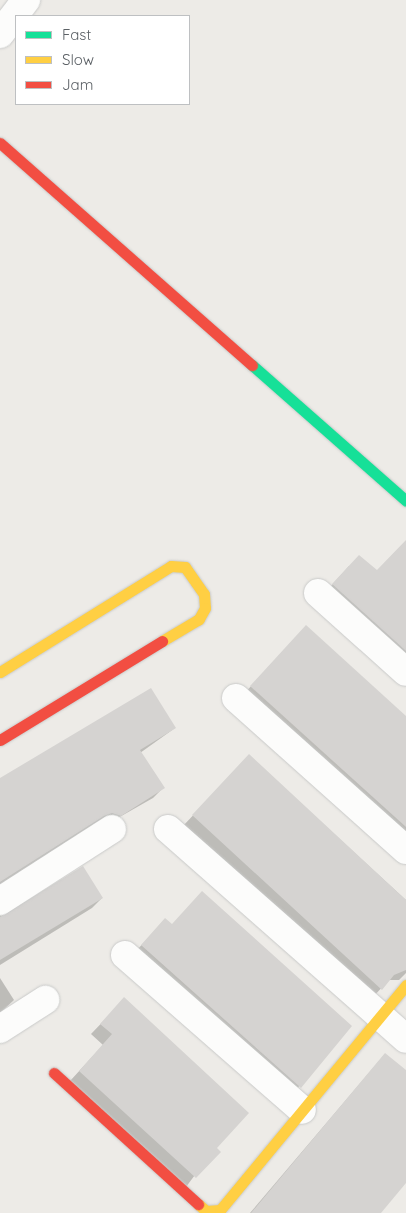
<!DOCTYPE html>
<html>
<head>
<meta charset="utf-8">
<style>
	body { margin:0 }
	#map { position:relative; width:406px; height:1213px; overflow:hidden; background:#edebe7; font-family:Quicksand,sans-serif }
	div>[style] { position:absolute }
	[style*='--x'] { left:calc(var(--x)*1px); top:calc(var(--y)*1px); width:calc(var(--w)*1px); rotate:calc(var(--a)*1deg) }
	.shadow>* { inset:0; background:#0003 }
	.building>* { inset:0; background:#d5d3d1 }
	.roads { filter:drop-shadow(0 0 1px #c9cac9) drop-shadow(0 0 1px #c9cac9) }
	.street>* { height:28px; margin:-14px; padding:0 14px; transform-origin:14px; border-radius:14px; background:#fcfcfb }
	.fast>* { height:11px; margin:-5.5px; padding:0 5.5px; transform-origin:5.5px; border-radius:5.5px; background:#16e098 }
	.slow>* { height:11px; margin:-5.5px; padding:0 5.5px; transform-origin:5.5px; border-radius:5.5px; background:#ffcf43 }
	.jam>* { height:11px; margin:-5.5px; padding:0 5.5px; transform-origin:5.5px; border-radius:5.5px; background:#f24e42 }
	span { translate:-50% -50%; white-space:nowrap; text-align:center; line-height:1.15; -webkit-text-stroke:4.5px #fff; paint-order:stroke }
	.legend { position:absolute; left:15px; top:15px; width:175px; height:90px; box-sizing:border-box; background:#fff; border:1px solid #bec0c2; margin:0; padding:6px 9px; list-style:none; font-size:15px; color:#5c6166 }
	.legend li { display:flex; align-items:center; gap:10px; height:25px }
	.legend b { width:25px; border:1px solid #bec0c2 }
</style>
</head>
<body>
<div id="map">
	<div class="shadow">
		<div style="clip-path:polygon(406px 541px,406px 670px,323px 595px,349px 566px,376px 572px)"></div>
		<div style="clip-path:polygon(296px 637px,406px 717px,406px 847px,241px 697px)"></div>
		<div style="clip-path:polygon(175px 728px,140px 753px,163px 788px,153px 798px,0 885px,0 782px)"></div>
		<div style="clip-path:polygon(249px 756px,406px 900px,406px 973px,399px 980px,389px 980px,371px 999px,183px 826px)"></div>
		<div style="clip-path:polygon(102px 898px,92px 908px,0 965px,0 916px)"></div>
		<div style="clip-path:polygon(171px 925px,350px 1026px,290px 1097px,132px 955px,156px 930px)"></div>
		<div style="clip-path:polygon(0 978px,14px 1000px,0 1013px)"></div>
		<div style="clip-path:polygon(115px 1009px,215px 1148px,186px 1187px,70px 1081px,103px 1045px,91px 1034px)"></div>
		<div style="clip-path:polygon(385px 1054px,406px 1071px,406px 1181px,379px 1213px,250px 1213px)"></div>
	</div>
	<div class="building">
		<div style="clip-path:polygon(406px 540px,406px 651px,332px 584px,359px 555px,377px 570px)"></div>
		<div style="clip-path:polygon(306px 625px,406px 716px,406px 827px,250px 686px)"></div>
		<div style="clip-path:polygon(151px 688px,176px 728px,140px 750px,165px 788px,121px 816px,112px 813px,104px 816px,0 882px,0 778px)"></div>
		<div style="clip-path:polygon(249px 754px,406px 900px,406px 970px,394px 975px,382px 990px,192px 815px)"></div>
		<div style="clip-path:polygon(83px 866px,103px 898px,0 960px,0 917px)"></div>
		<div style="clip-path:polygon(202px 891px,352px 1026px,301px 1088px,141px 945px,165px 918px,172px 924px)"></div>
		<div style="clip-path:polygon(124px 997px,249px 1113px,217px 1148px,221px 1152px,196px 1178px,79px 1071px,112px 1034px,100px 1024px)"></div>
		<div style="clip-path:polygon(385px 1053px,406px 1070px,406px 1183px,381px 1213px,251px 1213px)"></div>
	</div>
	<div class="roads">
		<div class="street">
			<div style="--x:0;--y:34;--w:43;--a:-52.6"></div>
			<div style="--x:318;--y:593;--w:118;--a:41.9"></div>
			<div style="--x:236;--y:698;--w:228;--a:41.8"></div>
			<div style="--x:168;--y:829;--w:317;--a:41.4"></div>
			<div style="--x:0;--y:901;--w:133;--a:-32.7"></div>
			<div style="--x:125;--y:955;--w:235;--a:41.2"></div>
			<div style="--x:0;--y:1029;--w:54;--a:-32.8"></div>
		</div>
		<div class="fast">
			<div style="--x:252;--y:365;--w:205;--a:41.4"></div>
		</div>
		<div class="slow">
			<div style="--x:0;--y:672;--w:201;--a:-31.8"></div>
			<div style="--x:171;--y:566;--w:14;--a:4"></div>
			<div style="--x:185;--y:567;--w:33;--a:55"></div>
			<div style="--x:204;--y:594;--w:14;--a:86"></div>
			<div style="--x:205;--y:608;--w:13;--a:119"></div>
			<div style="--x:199;--y:619;--w:43;--a:149.3"></div>
			<div style="--x:198;--y:1204;--w:11;--a:41"></div>
			<div style="--x:206;--y:1211;--w:14;--a:-4"></div>
			<div style="--x:220;--y:1210;--w:292;--a:-50.4"></div>
		</div>
		<div class="jam">
			<div style="--x:0;--y:143;--w:336;--a:41.4"></div>
			<div style="--x:0;--y:740;--w:190;--a:-31.4"></div>
			<div style="--x:54;--y:1073;--w:195;--a:42.3"></div>
		</div>
	</div>
	<ul class="legend">
	<li><b style="height:6px;background:#16e098"></b>Fast</li>
	<li><b style="height:6px;background:#ffcf43"></b>Slow</li>
	<li><b style="height:6px;background:#f24e42"></b>Jam</li>
	</ul>
</div>
</body>
</html>
